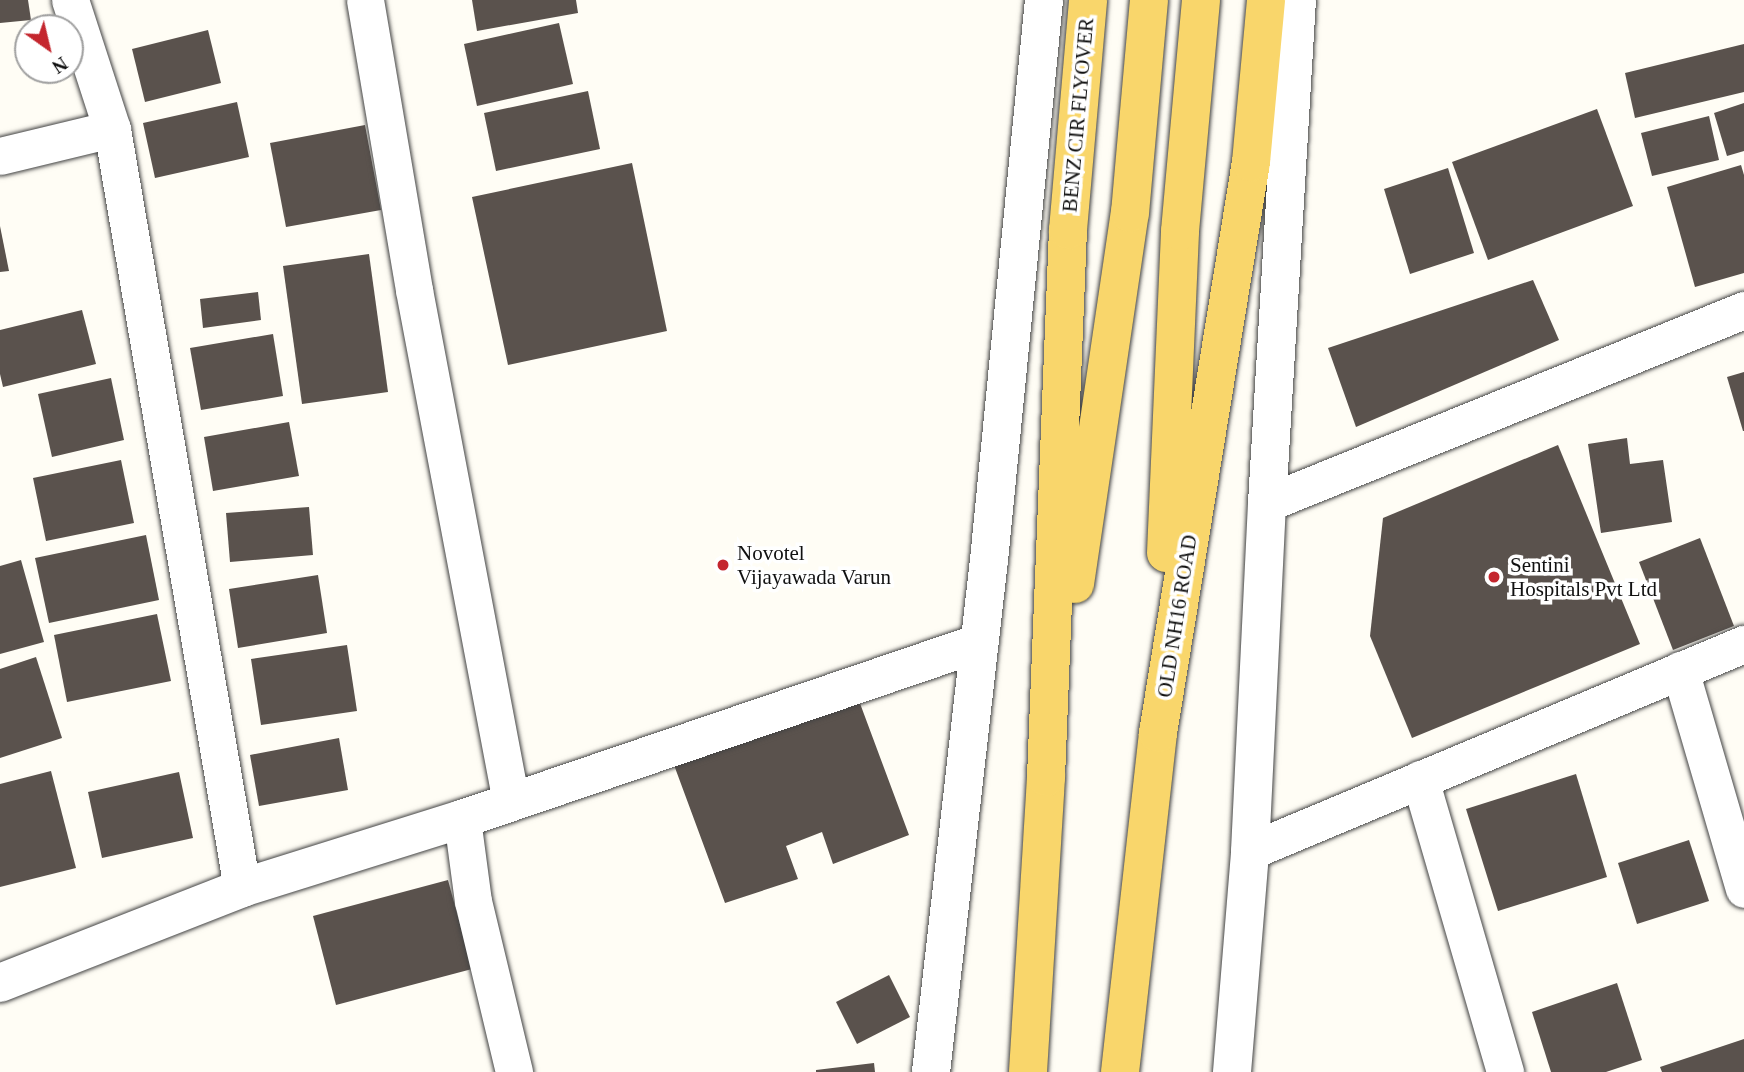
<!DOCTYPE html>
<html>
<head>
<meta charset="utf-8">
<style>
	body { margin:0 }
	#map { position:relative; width:1744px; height:1072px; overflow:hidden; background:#fffdf5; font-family:Georgia,serif }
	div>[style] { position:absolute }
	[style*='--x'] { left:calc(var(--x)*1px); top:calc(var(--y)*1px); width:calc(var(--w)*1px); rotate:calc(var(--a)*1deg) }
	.building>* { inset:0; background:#5a524d }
	.roads { filter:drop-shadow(0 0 2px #444) drop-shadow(0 0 2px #444) }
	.minor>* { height:37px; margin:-18.5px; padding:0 18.5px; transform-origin:18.5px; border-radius:18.5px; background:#fff }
	.tertiary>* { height:38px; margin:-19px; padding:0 19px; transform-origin:19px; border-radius:19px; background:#fff }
	.primary>* { height:38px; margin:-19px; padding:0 19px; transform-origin:19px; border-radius:19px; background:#f9d66b }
	.dots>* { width:19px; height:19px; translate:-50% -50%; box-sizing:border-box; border:4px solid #fff; border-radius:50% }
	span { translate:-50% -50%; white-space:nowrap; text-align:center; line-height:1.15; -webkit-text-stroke:7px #fff; paint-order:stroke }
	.street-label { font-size:21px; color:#111 }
	.poi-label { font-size:21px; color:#111 }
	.left { translate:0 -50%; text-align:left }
	.north { position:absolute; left:14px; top:14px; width:70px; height:70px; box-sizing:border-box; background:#fff; border:2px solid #a0a0a0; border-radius:50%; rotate:146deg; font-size:19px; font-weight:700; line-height:28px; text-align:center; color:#111 }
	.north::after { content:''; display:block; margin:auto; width:24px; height:32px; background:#c4262e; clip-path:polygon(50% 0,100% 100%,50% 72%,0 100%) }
</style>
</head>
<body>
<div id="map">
	<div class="building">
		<div style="clip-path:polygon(0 0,28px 0,31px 20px,0 23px)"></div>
		<div style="clip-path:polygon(472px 0,576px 0,578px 13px,477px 31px)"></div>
		<div style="clip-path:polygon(559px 23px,573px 84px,477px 106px,464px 44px)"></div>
		<div style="clip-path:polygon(208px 30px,221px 83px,145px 102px,132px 49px)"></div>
		<div style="clip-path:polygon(1744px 44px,1744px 92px,1635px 118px,1625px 73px)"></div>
		<div style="clip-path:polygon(588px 91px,600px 149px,496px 171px,484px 113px)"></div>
		<div style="clip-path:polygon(237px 102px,249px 157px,155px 178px,143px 123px)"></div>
		<div style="clip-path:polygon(1744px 103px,1744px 151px,1727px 156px,1714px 113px)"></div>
		<div style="clip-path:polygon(1597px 109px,1633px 206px,1488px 260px,1452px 162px)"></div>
		<div style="clip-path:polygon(1709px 116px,1719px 160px,1652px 176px,1641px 133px)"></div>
		<div style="clip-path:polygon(365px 125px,381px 210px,286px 227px,270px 143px)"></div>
		<div style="clip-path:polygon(632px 163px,667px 331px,508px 365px,472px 197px)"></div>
		<div style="clip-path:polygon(1741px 165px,1744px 175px,1744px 273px,1695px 287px,1667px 187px)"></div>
		<div style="clip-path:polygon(1448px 168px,1474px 253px,1410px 274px,1384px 189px)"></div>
		<div style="clip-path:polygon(0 226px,9px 271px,0 272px)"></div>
		<div style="clip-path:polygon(369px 254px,388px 392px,302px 404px,283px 266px)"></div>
		<div style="clip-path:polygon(1533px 280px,1559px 340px,1356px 427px,1328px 348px)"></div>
		<div style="clip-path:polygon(258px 292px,261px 320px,203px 328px,200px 299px)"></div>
		<div style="clip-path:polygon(82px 310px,96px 364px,3px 387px,0 374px,0 330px)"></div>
		<div style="clip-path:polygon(273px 334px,283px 396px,201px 410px,190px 348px)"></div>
		<div style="clip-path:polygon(1744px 372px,1744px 431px,1743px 431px,1727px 377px)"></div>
		<div style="clip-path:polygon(111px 378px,124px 440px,52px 457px,38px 394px)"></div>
		<div style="clip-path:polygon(289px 422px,299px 476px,213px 491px,204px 437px)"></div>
		<div style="clip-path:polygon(1627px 438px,1630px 464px,1663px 460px,1672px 522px,1601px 533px,1588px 444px)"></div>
		<div style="clip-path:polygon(1558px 445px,1640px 644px,1412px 738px,1370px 636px,1383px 518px)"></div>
		<div style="clip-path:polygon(121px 460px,134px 523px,46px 541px,33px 478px)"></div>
		<div style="clip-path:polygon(309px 507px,313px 555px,230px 562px,226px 513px)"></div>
		<div style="clip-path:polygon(146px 535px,159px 600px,49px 623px,35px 558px)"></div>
		<div style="clip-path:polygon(1700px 538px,1734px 626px,1673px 650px,1639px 562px)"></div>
		<div style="clip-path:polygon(21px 560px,44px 642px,0 654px,0 566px)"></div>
		<div style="clip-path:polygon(318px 575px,327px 633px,238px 648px,229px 589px)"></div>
		<div style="clip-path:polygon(157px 614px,171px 681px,67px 702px,54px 635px)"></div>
		<div style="clip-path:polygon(347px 645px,357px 711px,261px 725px,251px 659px)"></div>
		<div style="clip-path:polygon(36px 657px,62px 738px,0 758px,0 669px)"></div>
		<div style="clip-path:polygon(858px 698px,909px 835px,833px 864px,822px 832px,786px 846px,798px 879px,725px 903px,674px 765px)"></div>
		<div style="clip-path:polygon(339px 738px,348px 790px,259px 806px,250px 755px)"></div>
		<div style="clip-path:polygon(51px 771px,76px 868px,0 887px,0 784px)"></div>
		<div style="clip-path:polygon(179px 772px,193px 838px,102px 858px,88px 792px)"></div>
		<div style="clip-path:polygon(1576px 774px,1607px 877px,1498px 911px,1466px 809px)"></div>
		<div style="clip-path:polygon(1689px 840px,1709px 901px,1637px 924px,1618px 863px)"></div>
		<div style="clip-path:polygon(448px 880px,472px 969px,336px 1005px,313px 916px)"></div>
		<div style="clip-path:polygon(889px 975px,910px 1017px,857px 1044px,836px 1002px)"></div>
		<div style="clip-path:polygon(1617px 983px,1642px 1060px,1606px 1072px,1551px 1072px,1532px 1012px)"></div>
		<div style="clip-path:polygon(1744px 1039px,1744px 1072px,1662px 1072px,1660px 1067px)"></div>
		<div style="clip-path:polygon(874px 1063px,875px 1072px,816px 1072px,816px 1070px)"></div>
	</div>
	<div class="roads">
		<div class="minor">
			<div style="--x:70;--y:0;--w:136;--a:72"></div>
			<div style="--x:112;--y:129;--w:770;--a:80.28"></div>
			<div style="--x:365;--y:0;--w:294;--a:80.4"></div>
			<div style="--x:414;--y:290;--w:521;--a:79.27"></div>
			<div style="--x:0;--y:156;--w:115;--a:-13.6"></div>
			<div style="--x:1267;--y:503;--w:515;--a:-22.03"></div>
			<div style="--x:1680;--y:670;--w:228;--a:73.7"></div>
			<div style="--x:1420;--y:779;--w:305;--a:73.8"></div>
			<div style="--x:462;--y:819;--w:83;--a:82.4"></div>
			<div style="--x:473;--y:901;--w:176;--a:76.5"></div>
			<div style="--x:1250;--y:851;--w:536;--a:-22.74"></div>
		</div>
		<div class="tertiary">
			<div style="--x:0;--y:983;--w:260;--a:-21.4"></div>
			<div style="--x:242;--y:888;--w:231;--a:-17.4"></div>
			<div style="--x:462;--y:819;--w:546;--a:-18.8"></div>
			<div style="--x:931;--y:1072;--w:515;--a:-83.54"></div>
			<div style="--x:989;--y:560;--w:563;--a:-84.39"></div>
			<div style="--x:1232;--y:1072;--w:222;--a:-85.3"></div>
			<div style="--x:1250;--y:851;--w:348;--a:-87.2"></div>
			<div style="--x:1267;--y:503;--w:504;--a:-86.59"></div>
		</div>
		<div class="primary">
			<div style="--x:1166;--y:553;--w:322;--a:-87.5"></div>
			<div style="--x:1180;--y:231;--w:232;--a:-84.8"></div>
			<div style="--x:1075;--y:584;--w:375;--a:-81.6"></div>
			<div style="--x:1130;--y:213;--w:214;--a:-84.9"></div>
			<div style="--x:1028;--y:1072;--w:296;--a:-86.5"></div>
			<div style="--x:1046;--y:777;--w:547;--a:-87.7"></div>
			<div style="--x:1068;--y:230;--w:231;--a:-85"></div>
			<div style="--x:1120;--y:1072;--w:341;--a:-83.6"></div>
			<div style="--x:1158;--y:733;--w:579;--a:-80.75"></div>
			<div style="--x:1251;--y:162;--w:163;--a:-84.7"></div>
		</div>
	</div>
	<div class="dots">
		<div style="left:723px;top:565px;background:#c4262e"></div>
		<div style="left:1494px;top:577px;background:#c4262e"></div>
	</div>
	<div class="street-label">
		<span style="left:1078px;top:115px;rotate:-85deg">BENZ CIR FLYOVER</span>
		<span style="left:1177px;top:616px;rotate:-81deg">OLD NH16 ROAD</span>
	</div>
	<div class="poi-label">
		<span class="left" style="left:737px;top:565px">Novotel<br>Vijayawada Varun</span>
		<span class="left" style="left:1510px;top:577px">Sentini<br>Hospitals Pvt Ltd</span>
	</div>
	<div class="north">N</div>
</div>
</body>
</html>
